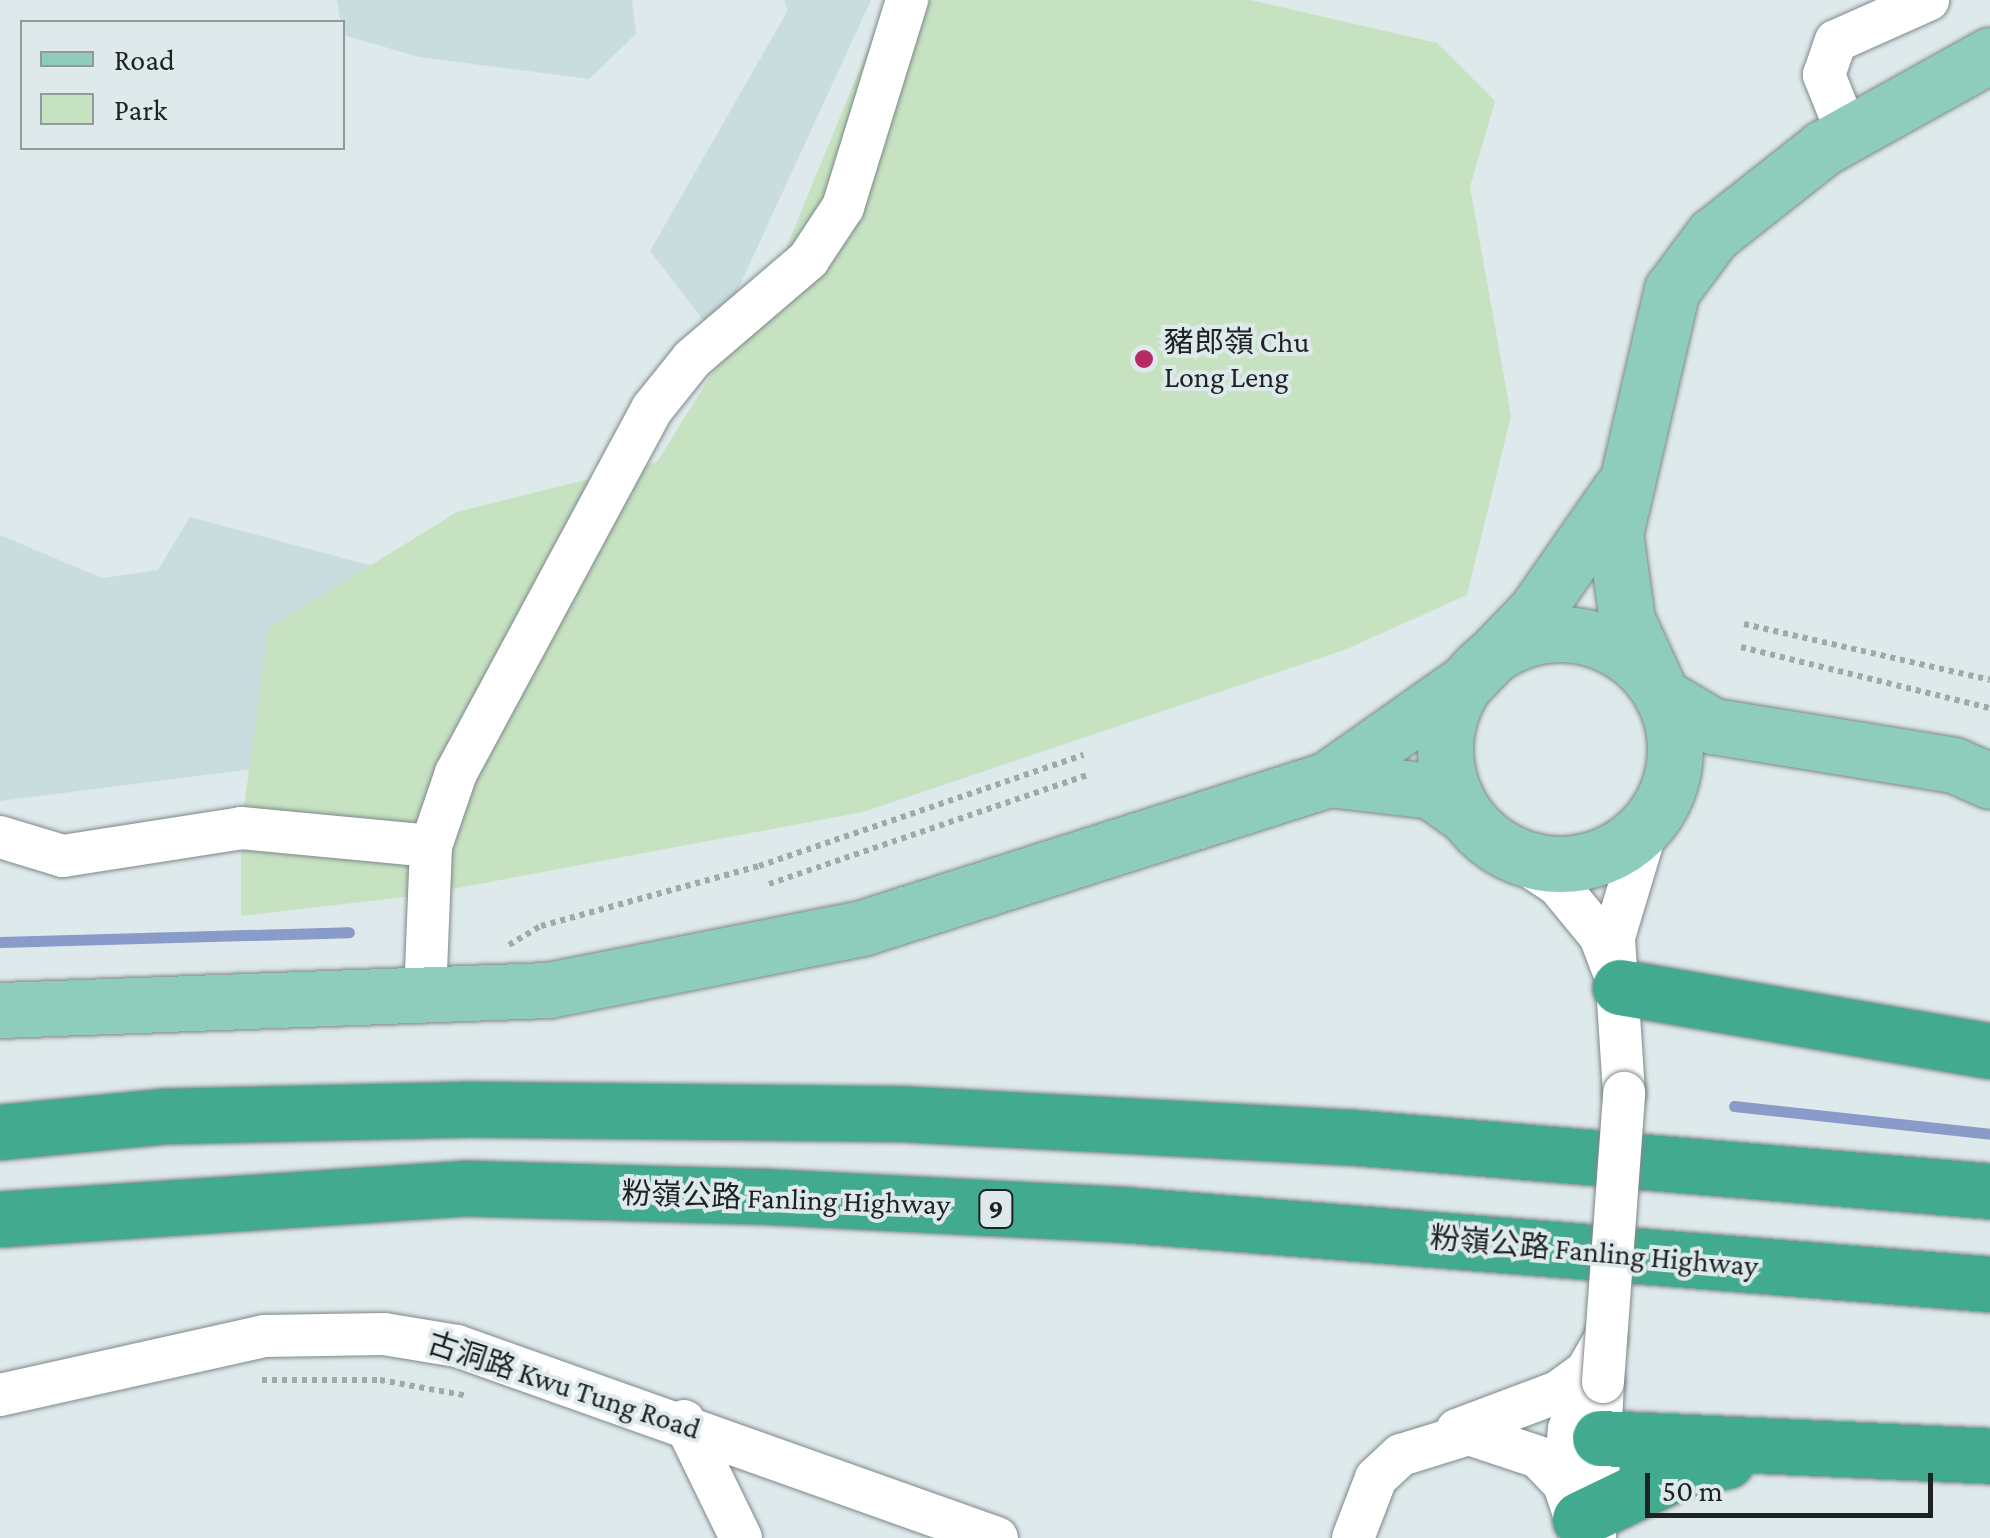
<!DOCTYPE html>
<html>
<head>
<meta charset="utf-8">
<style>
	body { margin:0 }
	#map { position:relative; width:1990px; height:1538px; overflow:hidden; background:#dee9eb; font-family:"Crimson Pro","Noto Sans SC",serif }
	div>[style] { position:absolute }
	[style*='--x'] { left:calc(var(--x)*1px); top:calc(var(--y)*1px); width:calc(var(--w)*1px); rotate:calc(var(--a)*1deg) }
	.built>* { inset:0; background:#c9dcde }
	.green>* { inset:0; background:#c6e2c1 }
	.stream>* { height:11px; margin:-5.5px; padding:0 5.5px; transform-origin:5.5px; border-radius:5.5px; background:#889bc9 }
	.path>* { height:6px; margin-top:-3px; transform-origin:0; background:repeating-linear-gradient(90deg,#a0a9aa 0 5px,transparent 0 10px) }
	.roads { filter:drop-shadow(0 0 2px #7e8889) drop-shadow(0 0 2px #7e8889) }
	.minor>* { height:42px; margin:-21px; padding:0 21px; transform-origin:21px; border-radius:21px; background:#fff }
	.major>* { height:55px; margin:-27.5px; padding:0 27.5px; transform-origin:27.5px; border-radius:27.5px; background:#8ecdbc }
	.major>.ring { margin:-27.5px; padding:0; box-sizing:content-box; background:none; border:55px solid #8ecdbc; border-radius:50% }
	.highway>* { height:55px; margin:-27.5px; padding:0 27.5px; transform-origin:27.5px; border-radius:27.5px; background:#42ab8f }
	.bridges { filter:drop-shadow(0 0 2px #7e8889) drop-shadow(0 0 2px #7e8889) }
	.minor-bridge>* { height:42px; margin:-21px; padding:0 21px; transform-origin:21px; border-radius:21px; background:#fff }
	.dots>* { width:28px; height:28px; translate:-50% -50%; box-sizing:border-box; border:5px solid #dee9eb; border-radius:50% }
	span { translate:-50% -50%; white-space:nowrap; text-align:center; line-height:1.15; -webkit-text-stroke:8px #dee9eb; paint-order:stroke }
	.shield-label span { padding:2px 8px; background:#dee9eb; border:2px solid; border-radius:8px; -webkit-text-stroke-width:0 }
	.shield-label { font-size:28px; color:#1e2222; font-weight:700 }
	.poi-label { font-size:30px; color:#1e2222 }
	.left { translate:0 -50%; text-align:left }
	.street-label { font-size:30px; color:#1e2222 }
	.legend { position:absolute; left:20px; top:20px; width:325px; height:130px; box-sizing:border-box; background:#dee9eb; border:2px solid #91999b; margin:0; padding:12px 18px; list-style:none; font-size:30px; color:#1e2222 }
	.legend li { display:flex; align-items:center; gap:20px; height:50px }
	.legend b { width:50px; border:2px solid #91999b }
	.scale { position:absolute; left:1645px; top:1473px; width:288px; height:45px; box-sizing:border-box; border:5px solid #1e2222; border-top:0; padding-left:12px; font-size:30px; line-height:35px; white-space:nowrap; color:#1e2222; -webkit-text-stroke:8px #dee9eb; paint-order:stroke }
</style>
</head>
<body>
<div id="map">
	<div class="built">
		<div style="clip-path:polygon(337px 0,632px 0,636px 34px,589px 79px,419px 57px,343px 35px)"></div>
		<div style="clip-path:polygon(784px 0,871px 0,716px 337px,650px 251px,788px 10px)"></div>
		<div style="clip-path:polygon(190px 517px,429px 581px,324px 760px,0 801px,0 535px,102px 578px,158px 570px)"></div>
	</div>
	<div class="green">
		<div style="clip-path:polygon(888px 0,1250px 0,1437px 43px,1495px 101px,1470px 187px,1511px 416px,1467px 595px,1344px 650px,863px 812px,420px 895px,241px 916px,241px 828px,269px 628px,457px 512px,657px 462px,778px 268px)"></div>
	</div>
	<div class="stream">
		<div style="--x:0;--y:942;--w:349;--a:-1.6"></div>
		<div style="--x:1734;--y:1106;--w:258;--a:6.2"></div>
	</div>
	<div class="path">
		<div style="--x:1744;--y:624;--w:252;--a:12.8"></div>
		<div style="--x:1741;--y:647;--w:256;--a:13.8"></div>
		<div style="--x:769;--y:884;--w:340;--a:-18.9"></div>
		<div style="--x:509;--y:945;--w:37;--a:-31"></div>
		<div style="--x:541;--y:926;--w:226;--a:-15.4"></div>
		<div style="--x:759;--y:866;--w:343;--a:-18.9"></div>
		<div style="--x:262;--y:1380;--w:118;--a:0"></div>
		<div style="--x:380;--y:1380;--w:89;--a:10.3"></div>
	</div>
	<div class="roads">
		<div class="minor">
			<div style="--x:1848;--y:135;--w:65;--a:-111.8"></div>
			<div style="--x:1824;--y:75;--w:36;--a:-71"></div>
			<div style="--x:1836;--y:41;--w:101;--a:-24"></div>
			<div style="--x:0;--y:837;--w:66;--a:16.8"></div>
			<div style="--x:63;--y:856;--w:180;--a:-8.9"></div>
			<div style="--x:241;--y:828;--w:191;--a:5.4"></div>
			<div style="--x:1509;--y:853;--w:59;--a:33.1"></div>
			<div style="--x:1558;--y:885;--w:66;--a:50.5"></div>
			<div style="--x:1600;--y:936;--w:34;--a:69"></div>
			<div style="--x:425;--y:996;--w:150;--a:-87.7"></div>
			<div style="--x:431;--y:846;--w:77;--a:-71.1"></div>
			<div style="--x:456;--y:773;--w:413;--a:-61.7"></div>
			<div style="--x:652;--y:409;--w:64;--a:-51.3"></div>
			<div style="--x:692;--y:359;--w:153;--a:-40.5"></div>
			<div style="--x:808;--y:260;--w:64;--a:-56.6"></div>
			<div style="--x:843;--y:207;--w:217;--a:-72.8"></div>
			<div style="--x:1624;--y:1093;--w:156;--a:-93.7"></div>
			<div style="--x:1614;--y:937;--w:118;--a:-73.3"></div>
			<div style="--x:0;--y:1395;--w:271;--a:-12.6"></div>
			<div style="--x:264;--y:1336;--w:120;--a:-1"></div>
			<div style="--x:384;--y:1334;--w:74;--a:9.3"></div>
			<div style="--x:457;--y:1346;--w:573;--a:19.57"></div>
			<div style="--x:684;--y:1421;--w:130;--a:64"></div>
			<div style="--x:1457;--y:1430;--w:108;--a:-20.6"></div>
			<div style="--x:1558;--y:1392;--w:34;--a:-36"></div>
			<div style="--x:1586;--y:1372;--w:39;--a:-60"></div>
			<div style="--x:1564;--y:1484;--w:55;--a:-84.8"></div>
			<div style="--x:1569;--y:1429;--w:64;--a:-67.9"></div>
			<div style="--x:1595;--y:1536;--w:154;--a:-87"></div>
			<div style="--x:1353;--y:1538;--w:64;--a:-69"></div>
			<div style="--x:1376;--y:1478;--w:34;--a:-43"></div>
			<div style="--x:1401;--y:1455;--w:71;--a:-17.2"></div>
			<div style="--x:1469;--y:1434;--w:73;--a:18.4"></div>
			<div style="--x:1538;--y:1457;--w:37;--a:46"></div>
			<div style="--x:1564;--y:1484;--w:57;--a:71.6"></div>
		</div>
		<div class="major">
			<div class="ring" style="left:1445px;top:634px;width:175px;height:175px"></div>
			<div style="--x:1656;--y:683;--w:69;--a:-114.7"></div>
			<div style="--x:1627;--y:620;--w:87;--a:-97.9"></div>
			<div style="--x:1615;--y:534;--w:251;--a:-76.9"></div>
			<div style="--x:1672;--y:290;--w:69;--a:-53.3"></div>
			<div style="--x:1713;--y:235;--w:140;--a:-38.3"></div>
			<div style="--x:1823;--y:148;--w:191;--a:-29.1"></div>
			<div style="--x:1662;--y:696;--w:59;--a:30.5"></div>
			<div style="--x:1713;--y:726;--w:244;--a:9.2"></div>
			<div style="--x:1954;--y:765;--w:39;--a:24"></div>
			<div style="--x:1328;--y:779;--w:104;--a:6.6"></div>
			<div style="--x:1431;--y:791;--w:43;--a:35.5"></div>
			<div style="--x:0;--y:1010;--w:549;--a:-2.09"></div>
			<div style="--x:549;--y:990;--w:319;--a:-11.2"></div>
			<div style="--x:862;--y:928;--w:489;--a:-17.7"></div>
			<div style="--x:1328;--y:779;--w:174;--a:-35.2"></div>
			<div style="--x:1470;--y:679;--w:93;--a:-45.9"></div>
			<div style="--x:1535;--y:612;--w:149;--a:-55.1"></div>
		</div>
		<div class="highway">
			<div style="--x:1620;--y:987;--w:375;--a:9.8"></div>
			<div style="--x:0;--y:1132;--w:167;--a:-5.5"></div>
			<div style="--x:166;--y:1116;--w:298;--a:-1.3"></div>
			<div style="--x:464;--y:1109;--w:444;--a:0.6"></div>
			<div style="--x:908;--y:1114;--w:443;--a:3"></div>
			<div style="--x:1350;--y:1137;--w:642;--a:4.82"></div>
			<div style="--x:0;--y:1219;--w:466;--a:-3.8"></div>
			<div style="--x:465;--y:1188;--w:293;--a:1.6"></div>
			<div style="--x:758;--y:1196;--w:372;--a:2.9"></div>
			<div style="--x:1130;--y:1215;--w:863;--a:4.59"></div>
			<div style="--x:1600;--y:1438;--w:390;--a:2.6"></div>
			<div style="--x:1580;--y:1519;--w:120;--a:-25.7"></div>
			<div style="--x:1688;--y:1467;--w:39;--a:-9"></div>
		</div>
	</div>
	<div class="bridges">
		<div class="minor-bridge">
			<div style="--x:1603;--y:1382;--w:290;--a:-85.8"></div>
		</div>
	</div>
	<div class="dots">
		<div style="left:1144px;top:359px;background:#b62b64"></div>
	</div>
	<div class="shield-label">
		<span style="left:996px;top:1209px">9</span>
	</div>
	<div class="poi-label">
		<span class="left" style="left:1164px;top:359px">豬郎嶺 Chu<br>Long Leng</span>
	</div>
	<div class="street-label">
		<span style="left:786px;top:1199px;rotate:2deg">粉嶺公路 Fanling Highway</span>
		<span style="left:1594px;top:1252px;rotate:5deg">粉嶺公路 Fanling Highway</span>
		<span style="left:564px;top:1386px;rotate:18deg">古洞路 Kwu Tung Road</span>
	</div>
	<ul class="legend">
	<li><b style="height:12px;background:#8ecdbc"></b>Road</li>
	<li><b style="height:28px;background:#c6e2c1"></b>Park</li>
	</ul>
	<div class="scale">50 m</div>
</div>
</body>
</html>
